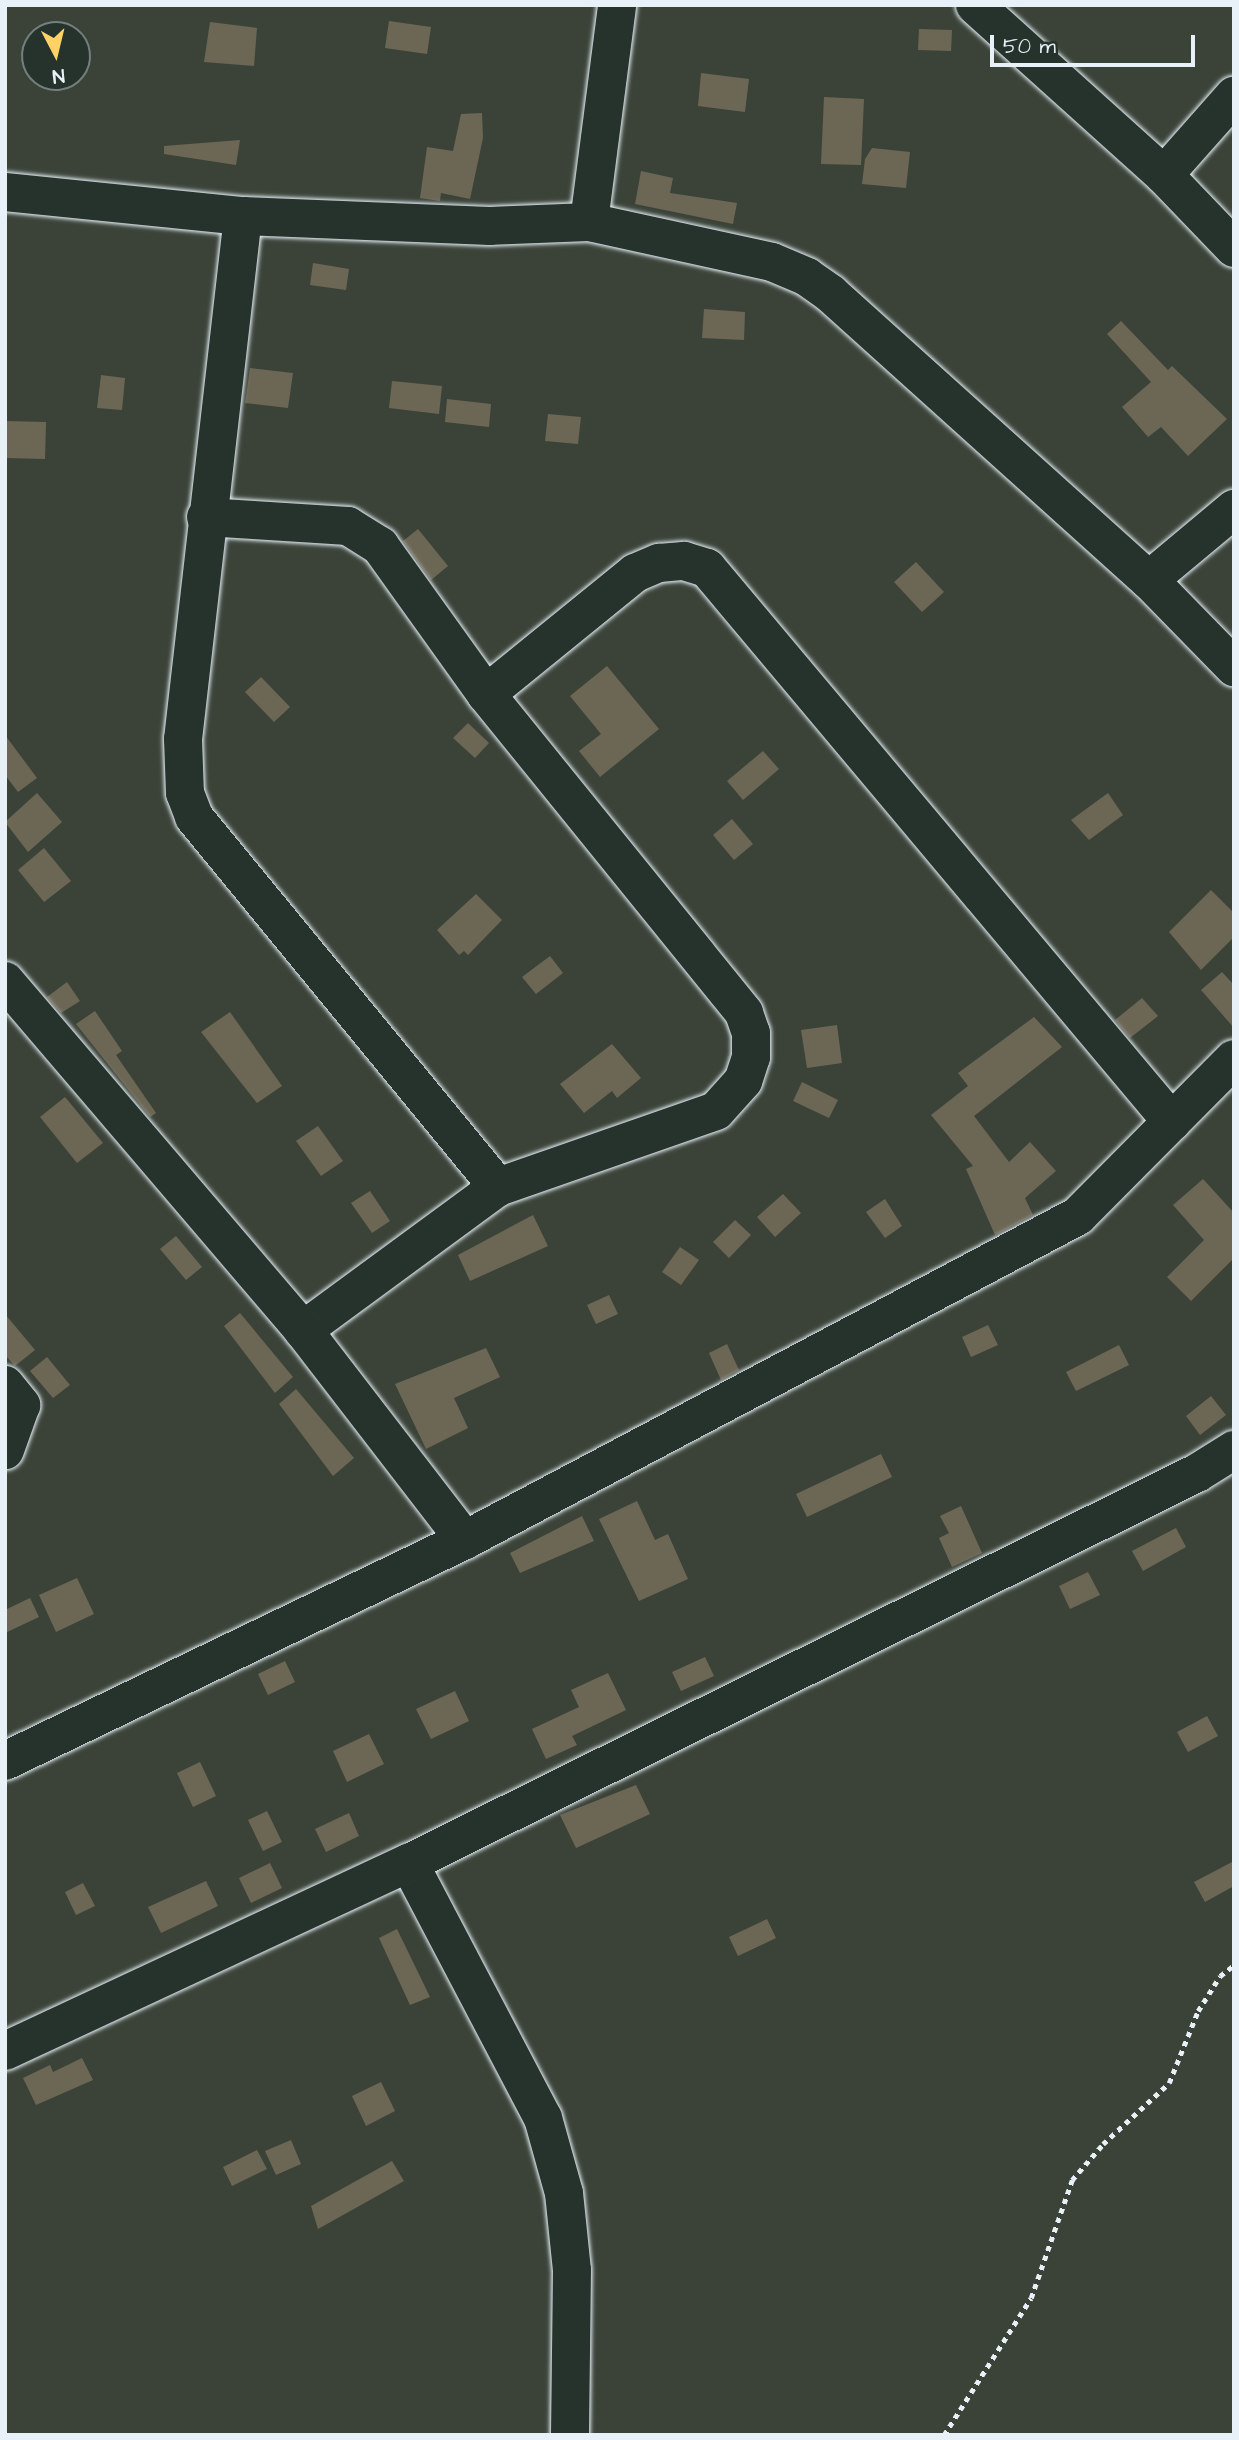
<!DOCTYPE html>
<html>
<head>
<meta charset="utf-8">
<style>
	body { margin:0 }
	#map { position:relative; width:1239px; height:2440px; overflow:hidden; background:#3b4339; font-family:"Architects Daughter",sans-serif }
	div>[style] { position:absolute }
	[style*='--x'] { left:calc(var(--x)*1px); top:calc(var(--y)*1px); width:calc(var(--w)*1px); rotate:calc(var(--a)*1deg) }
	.building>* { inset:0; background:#6c6755 }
	.path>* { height:4.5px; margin-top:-2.25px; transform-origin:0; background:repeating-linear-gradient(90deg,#e8f1f8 0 5px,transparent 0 10px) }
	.roads { filter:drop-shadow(0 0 2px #e8f1f8) drop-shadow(0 0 2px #e8f1f8) }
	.minor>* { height:38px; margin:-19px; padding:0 19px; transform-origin:19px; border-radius:19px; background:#26332d }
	span { translate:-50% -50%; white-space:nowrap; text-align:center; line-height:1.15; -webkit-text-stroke:5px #26332d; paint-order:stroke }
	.frame { position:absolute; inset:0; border:7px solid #e8f1f8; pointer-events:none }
	.north { position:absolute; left:21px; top:21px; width:70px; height:70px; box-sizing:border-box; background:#26332d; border:2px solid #747f7e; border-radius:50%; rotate:173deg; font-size:19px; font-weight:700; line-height:28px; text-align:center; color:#e8f1f8 }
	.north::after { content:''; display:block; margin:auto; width:24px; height:32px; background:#ffd166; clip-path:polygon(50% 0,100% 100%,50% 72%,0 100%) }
	.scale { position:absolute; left:990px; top:35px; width:205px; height:32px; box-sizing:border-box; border:4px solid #e8f1f8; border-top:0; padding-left:9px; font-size:21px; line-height:24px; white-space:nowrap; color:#e8f1f8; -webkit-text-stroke:5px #26332d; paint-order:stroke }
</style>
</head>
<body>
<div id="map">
	<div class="building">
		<div style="clip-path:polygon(389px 21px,431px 27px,427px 54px,385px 48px)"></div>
		<div style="clip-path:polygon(210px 22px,257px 28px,254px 66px,204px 62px)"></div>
		<div style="clip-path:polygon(919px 29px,952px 30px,951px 51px,918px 50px)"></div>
		<div style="clip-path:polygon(701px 73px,749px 79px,745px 112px,698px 106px)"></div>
		<div style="clip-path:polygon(824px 97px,864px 99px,861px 165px,821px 164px)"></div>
		<div style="clip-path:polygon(482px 113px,483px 138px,470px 199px,441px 193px,440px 201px,420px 198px,427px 147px,453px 151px,461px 114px)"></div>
		<div style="clip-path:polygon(240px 140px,236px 165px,164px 154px,164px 146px)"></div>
		<div style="clip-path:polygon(872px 148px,910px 152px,906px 188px,862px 184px,865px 159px)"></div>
		<div style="clip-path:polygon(641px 171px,673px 178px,670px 193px,737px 203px,733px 224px,635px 204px)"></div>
		<div style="clip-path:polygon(313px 263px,349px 269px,346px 290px,310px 285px)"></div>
		<div style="clip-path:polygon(704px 309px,745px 312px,744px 340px,702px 338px)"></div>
		<div style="clip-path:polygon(1121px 321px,1168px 370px,1172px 366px,1227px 419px,1188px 456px,1161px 427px,1148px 437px,1122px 407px,1151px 382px,1107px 334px)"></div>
		<div style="clip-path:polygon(250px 368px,293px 373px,288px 408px,245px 403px)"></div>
		<div style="clip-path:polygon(101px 375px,125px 378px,122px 410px,97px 408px)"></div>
		<div style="clip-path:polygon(392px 381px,442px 386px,439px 414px,389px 408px)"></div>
		<div style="clip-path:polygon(447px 399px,491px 404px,489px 427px,445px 422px)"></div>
		<div style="clip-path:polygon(548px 414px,581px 417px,578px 444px,545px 441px)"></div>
		<div style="clip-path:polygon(5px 421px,46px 422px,45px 459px,5px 458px)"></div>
		<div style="clip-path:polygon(418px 529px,448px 566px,431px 580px,403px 541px)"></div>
		<div style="clip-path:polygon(916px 562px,944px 592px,922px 612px,894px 582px)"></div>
		<div style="clip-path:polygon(607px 666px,659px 729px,600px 777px,579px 751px,601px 734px,570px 696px)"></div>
		<div style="clip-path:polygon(261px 677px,290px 707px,274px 722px,245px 692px)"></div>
		<div style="clip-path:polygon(468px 723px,489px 743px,475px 758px,453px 738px)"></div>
		<div style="clip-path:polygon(5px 735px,37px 778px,18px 792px,5px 775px)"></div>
		<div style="clip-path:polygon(763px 751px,779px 769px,743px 800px,727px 781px)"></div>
		<div style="clip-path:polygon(37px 793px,62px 822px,28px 852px,5px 822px)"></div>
		<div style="clip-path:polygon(1108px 793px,1123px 815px,1089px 840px,1071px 820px)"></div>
		<div style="clip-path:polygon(732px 819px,753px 844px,734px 860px,713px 835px)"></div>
		<div style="clip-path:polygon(44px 848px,71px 881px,44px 902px,18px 870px)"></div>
		<div style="clip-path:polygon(1211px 890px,1234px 913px,1234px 937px,1201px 970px,1169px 932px)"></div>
		<div style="clip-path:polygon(476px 894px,502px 920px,468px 955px,464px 951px,459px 955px,437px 930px)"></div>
		<div style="clip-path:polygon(550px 956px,563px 973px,536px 994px,522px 977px)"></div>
		<div style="clip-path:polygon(1222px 972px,1234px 985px,1234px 1028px,1201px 990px)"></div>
		<div style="clip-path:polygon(67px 982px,80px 1001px,61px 1013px,47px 997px)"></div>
		<div style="clip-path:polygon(1142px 998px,1158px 1016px,1130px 1038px,1115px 1020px)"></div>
		<div style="clip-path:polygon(95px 1011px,122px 1051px,116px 1055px,156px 1113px,150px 1117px,76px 1024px)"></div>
		<div style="clip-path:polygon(230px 1012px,282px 1086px,257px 1103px,201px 1032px)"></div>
		<div style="clip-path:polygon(1034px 1017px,1062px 1047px,974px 1116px,1009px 1162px,1030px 1142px,1056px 1171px,1025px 1198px,1033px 1215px,995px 1235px,966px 1169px,973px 1166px,931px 1115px,968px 1086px,958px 1073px)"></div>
		<div style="clip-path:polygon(837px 1025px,842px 1063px,807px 1068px,801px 1030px)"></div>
		<div style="clip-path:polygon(612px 1044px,641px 1078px,617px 1098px,612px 1091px,584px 1113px,560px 1084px)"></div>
		<div style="clip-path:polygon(802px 1082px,838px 1100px,829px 1118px,793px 1101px)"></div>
		<div style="clip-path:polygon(65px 1097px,103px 1143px,77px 1163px,40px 1117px)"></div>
		<div style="clip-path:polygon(318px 1126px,343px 1161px,321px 1176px,296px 1141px)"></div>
		<div style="clip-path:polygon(1203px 1179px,1234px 1213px,1234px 1258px,1191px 1301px,1167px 1277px,1204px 1240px,1173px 1205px)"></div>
		<div style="clip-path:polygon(370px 1191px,390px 1221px,372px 1233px,351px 1203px)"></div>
		<div style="clip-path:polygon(783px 1194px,801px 1213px,775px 1237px,757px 1217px)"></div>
		<div style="clip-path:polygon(885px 1199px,902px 1226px,885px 1238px,866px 1212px)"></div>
		<div style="clip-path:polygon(533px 1215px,548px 1246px,470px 1281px,458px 1255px)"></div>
		<div style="clip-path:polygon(735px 1220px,751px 1235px,729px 1258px,713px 1242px)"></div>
		<div style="clip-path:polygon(176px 1236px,202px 1267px,186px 1280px,160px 1249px)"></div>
		<div style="clip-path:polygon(680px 1247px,699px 1260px,681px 1285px,662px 1272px)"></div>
		<div style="clip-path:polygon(609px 1295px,618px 1314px,596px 1324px,587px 1305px)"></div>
		<div style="clip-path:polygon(240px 1313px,293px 1377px,275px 1393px,224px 1326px)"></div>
		<div style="clip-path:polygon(5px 1314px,35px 1350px,15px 1366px,5px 1355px)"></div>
		<div style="clip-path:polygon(988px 1325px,998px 1345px,971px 1357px,962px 1337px)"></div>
		<div style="clip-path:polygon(727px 1344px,739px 1370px,721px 1380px,709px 1353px)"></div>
		<div style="clip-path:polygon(1119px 1345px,1129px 1365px,1076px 1391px,1066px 1372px)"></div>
		<div style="clip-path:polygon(486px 1348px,500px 1377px,454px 1398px,468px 1428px,426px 1449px,395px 1384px)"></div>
		<div style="clip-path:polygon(47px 1357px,70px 1385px,53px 1398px,30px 1371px)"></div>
		<div style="clip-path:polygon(296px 1389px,354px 1458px,333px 1476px,279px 1404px)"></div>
		<div style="clip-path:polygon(1211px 1396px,1226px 1415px,1200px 1435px,1186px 1416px)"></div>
		<div style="clip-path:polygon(881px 1454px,892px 1477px,807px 1517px,796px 1494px)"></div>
		<div style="clip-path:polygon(637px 1501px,655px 1540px,668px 1534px,688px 1579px,639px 1601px,599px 1519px)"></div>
		<div style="clip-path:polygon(961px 1506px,982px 1553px,952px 1567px,939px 1538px,949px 1533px,940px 1516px)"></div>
		<div style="clip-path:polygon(582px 1516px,594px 1541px,520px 1573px,510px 1553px)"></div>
		<div style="clip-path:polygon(1176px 1528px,1186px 1547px,1143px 1571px,1132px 1551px)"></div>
		<div style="clip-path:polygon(1088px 1572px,1100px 1595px,1070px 1609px,1059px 1586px)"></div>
		<div style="clip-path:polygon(77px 1578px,94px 1614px,56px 1632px,39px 1595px)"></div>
		<div style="clip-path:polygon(30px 1598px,39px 1617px,5px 1633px,5px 1610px)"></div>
		<div style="clip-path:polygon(705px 1657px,714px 1676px,681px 1691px,672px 1672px)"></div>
		<div style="clip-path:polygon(285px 1661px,295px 1682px,268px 1695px,258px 1674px)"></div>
		<div style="clip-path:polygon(608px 1673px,626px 1710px,572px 1736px,577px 1745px,546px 1759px,532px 1729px,579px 1707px,571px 1690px)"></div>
		<div style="clip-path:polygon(455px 1691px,469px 1721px,431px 1739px,416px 1709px)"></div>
		<div style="clip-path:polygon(1207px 1716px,1218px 1736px,1188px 1752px,1177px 1732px)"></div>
		<div style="clip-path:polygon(369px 1734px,384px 1764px,347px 1782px,333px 1751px)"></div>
		<div style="clip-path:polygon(200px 1762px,216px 1796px,193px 1807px,177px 1773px)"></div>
		<div style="clip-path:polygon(636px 1785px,650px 1814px,576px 1848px,560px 1815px)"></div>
		<div style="clip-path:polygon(267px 1811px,282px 1842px,263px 1851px,248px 1820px)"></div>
		<div style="clip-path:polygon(349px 1813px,359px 1836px,326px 1852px,315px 1829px)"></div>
		<div style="clip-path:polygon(1234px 1861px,1234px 1886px,1205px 1902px,1194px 1882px)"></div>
		<div style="clip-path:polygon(270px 1863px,282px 1888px,251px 1903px,239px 1878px)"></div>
		<div style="clip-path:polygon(206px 1881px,218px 1906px,161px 1933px,148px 1907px)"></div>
		<div style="clip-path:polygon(83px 1883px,95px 1906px,76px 1915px,65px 1892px)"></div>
		<div style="clip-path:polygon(767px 1919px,776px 1938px,738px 1956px,729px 1937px)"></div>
		<div style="clip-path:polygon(397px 1929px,430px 1997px,410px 2005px,379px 1938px)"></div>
		<div style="clip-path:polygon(82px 2058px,93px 2080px,36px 2105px,23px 2078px,50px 2065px,53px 2072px)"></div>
		<div style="clip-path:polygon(381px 2082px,395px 2111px,366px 2126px,352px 2096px)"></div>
		<div style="clip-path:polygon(291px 2140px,301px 2164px,276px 2175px,265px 2151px)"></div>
		<div style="clip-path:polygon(257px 2150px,267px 2169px,232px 2186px,223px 2167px)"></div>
		<div style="clip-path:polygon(392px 2161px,404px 2181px,318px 2229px,311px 2206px)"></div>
	</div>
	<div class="path">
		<div style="--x:944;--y:2435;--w:162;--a:-57.6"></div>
		<div style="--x:1031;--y:2298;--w:125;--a:-70.8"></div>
		<div style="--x:1072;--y:2180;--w:48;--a:-49.3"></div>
		<div style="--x:1103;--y:2144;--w:90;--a:-42.7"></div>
		<div style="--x:1169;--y:2083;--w:78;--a:-68.1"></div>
		<div style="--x:1198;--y:2011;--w:41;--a:-57.8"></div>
		<div style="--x:1220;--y:1976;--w:18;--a:-38"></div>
	</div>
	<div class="roads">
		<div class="minor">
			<div style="--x:975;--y:5;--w:254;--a:42"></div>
			<div style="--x:1164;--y:175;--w:101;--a:46.2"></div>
			<div style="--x:1164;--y:175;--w:106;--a:-48.5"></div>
			<div style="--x:5;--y:192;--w:239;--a:5.8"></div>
			<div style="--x:243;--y:216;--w:247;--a:2.3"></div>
			<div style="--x:490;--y:226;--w:99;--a:-2.3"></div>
			<div style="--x:589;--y:222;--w:187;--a:12.3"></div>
			<div style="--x:772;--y:262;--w:38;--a:23"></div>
			<div style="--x:807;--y:277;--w:29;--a:35"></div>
			<div style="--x:831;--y:294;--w:428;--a:42"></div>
			<div style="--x:1149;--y:580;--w:122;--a:45.7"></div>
			<div style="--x:243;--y:216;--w:526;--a:96.54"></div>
			<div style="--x:183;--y:739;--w:54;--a:87.9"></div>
			<div style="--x:185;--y:793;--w:26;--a:69"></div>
			<div style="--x:194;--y:817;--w:479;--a:50.6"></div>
			<div style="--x:589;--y:222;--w:219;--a:-82.6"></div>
			<div style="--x:206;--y:517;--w:142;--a:3.6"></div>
			<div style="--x:348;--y:526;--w:38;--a:32"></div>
			<div style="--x:380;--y:546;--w:182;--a:54.4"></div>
			<div style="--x:486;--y:694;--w:410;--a:51"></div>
			<div style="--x:744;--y:1013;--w:21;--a:71"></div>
			<div style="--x:751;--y:1033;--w:24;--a:90"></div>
			<div style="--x:751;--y:1057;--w:25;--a:108"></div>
			<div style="--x:743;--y:1081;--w:40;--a:132"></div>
			<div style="--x:716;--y:1111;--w:231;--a:160.8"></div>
			<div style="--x:498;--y:1187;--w:242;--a:143.7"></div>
			<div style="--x:1149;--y:580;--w:111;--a:-39.9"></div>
			<div style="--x:486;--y:694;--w:192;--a:-39.1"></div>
			<div style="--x:635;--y:573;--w:26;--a:-23"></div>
			<div style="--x:659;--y:563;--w:25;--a:-5"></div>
			<div style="--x:684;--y:561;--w:24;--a:17"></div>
			<div style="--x:707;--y:568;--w:723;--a:49.99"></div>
			<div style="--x:5;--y:981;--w:459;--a:49.5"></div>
			<div style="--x:303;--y:1330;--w:265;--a:52.4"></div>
			<div style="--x:5;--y:1385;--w:26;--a:51"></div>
			<div style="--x:21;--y:1405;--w:48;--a:109.6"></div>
			<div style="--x:5;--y:1761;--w:510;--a:-25.66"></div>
			<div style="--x:465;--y:1540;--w:693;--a:-27.86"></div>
			<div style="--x:1078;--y:1216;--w:221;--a:-45.2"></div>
			<div style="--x:409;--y:1863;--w:288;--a:62.3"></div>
			<div style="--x:543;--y:2118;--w:78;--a:74.4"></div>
			<div style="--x:564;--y:2193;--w:77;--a:84.1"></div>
			<div style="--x:572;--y:2270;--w:165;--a:90.7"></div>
			<div style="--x:5;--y:2051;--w:446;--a:-25"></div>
			<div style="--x:409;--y:1863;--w:879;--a:-26.33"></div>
			<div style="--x:1197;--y:1473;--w:44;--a:-31.9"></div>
		</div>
	</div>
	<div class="frame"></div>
	<div class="north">N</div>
	<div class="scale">50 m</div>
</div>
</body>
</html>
